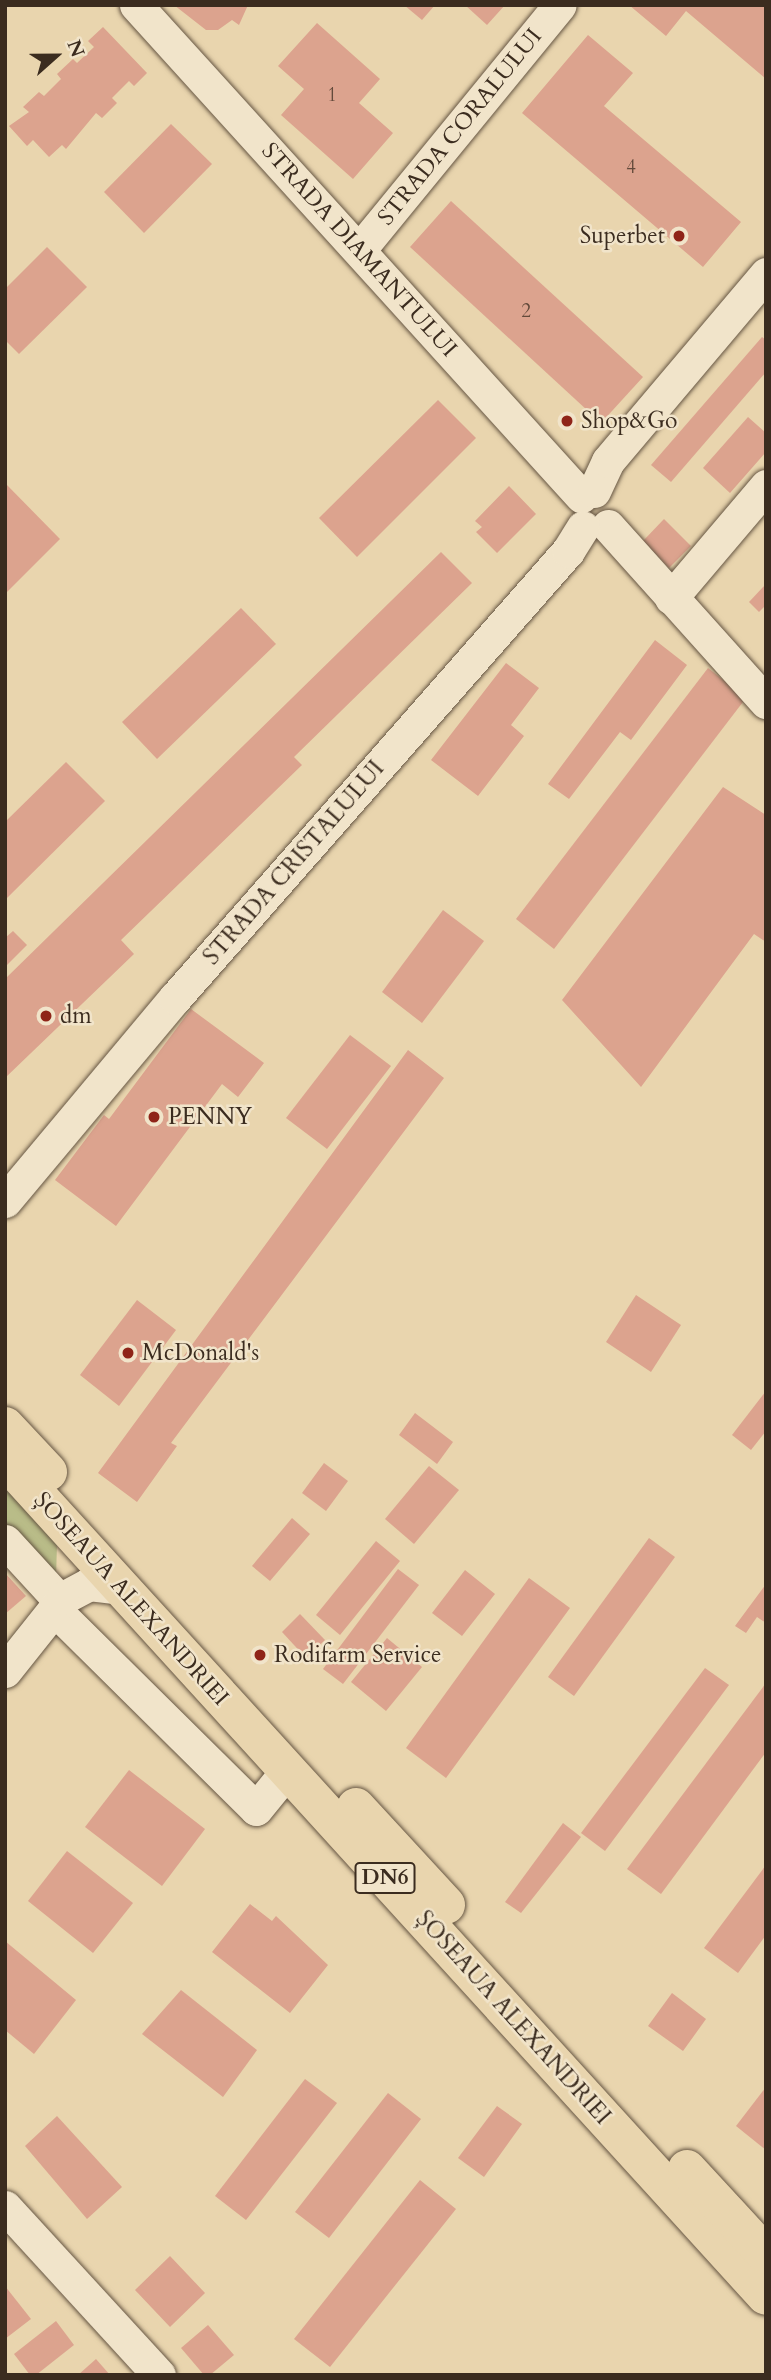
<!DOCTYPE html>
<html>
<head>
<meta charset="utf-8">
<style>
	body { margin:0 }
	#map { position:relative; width:771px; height:2380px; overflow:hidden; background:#e9d5ae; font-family:Cardo,serif }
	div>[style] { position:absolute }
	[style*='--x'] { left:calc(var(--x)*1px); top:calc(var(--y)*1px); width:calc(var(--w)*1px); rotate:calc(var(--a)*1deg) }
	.green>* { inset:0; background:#b9bc88 }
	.building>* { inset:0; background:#dca38e }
	.roads { filter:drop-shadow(0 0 2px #665643) drop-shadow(0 0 2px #665643) }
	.minor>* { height:33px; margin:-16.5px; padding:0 16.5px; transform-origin:16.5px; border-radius:16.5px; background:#f1e4ca }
	.major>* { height:38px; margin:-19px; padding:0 19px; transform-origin:19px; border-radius:19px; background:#e9d5ae }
	.dots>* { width:19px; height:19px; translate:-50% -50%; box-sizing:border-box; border:4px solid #f1e4ca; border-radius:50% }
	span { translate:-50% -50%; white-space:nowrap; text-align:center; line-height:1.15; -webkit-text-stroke:5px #f1e4ca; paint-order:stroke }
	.number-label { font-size:19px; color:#634a3b }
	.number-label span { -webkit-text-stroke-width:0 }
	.shield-label span { padding:2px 5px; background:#f1e4ca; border:2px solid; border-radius:5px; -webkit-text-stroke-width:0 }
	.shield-label { font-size:21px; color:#3b2c1f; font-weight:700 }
	.street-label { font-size:23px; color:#3b2c1f }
	.poi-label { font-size:23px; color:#3b2c1f }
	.right { translate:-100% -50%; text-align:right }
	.left { translate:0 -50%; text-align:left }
	.frame { position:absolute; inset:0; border:7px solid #3b2c1f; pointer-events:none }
	.north { position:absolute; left:21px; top:21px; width:70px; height:70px; -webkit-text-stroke:5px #f1e4ca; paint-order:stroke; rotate:69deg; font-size:19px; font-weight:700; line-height:28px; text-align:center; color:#3b2c1f }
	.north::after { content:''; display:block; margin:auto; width:24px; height:32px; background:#3b2c1f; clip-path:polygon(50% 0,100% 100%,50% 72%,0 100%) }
</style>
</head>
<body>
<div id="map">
	<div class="green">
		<div style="clip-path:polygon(5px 1481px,57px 1544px,56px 1578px,5px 1526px)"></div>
	</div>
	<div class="building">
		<div style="clip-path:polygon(174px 5px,248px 5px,239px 25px,232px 20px,218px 30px,206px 30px)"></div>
		<div style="clip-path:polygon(404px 5px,435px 5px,422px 20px)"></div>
		<div style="clip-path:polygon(465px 5px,505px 5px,487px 25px)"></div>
		<div style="clip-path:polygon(629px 5px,766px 5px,766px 79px,686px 11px,666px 36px)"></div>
		<div style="clip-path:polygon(317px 23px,380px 79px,359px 103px,393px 133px,353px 179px,281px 115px,304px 89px,278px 66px)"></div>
		<div style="clip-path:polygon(103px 27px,147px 73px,134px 86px,129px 81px,112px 98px,117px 103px,102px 118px,96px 113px,66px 149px,62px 145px,49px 157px,33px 140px,27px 146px,9px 126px,29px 112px,23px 107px,39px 92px,44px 96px,61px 79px,57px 74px,73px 59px,77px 63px,94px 47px,88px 41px)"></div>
		<div style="clip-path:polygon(588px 35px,633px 73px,604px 106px,741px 222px,703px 267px,522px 113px)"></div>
		<div style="clip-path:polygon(171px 124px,212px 164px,144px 233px,104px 192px)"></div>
		<div style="clip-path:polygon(451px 201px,643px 377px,601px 423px,410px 247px)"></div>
		<div style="clip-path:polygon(47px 247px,87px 287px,19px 354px,5px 340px,5px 289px)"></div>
		<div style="clip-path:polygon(762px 337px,766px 340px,766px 372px,671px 482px,651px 465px)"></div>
		<div style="clip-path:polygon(438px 400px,476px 438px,357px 557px,319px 518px)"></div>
		<div style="clip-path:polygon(748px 417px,766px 433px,766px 452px,730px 493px,703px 468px)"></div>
		<div style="clip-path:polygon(5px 483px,60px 539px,5px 594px)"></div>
		<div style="clip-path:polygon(509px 486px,536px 514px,497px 553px,476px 532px,482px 527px,475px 521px)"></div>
		<div style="clip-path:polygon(664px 519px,691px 546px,669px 568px,643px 541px)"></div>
		<div style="clip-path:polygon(441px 552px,472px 583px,294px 757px,302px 765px,121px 940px,134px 954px,5px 1078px,5px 979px)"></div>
		<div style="clip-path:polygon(766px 584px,766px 605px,759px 612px,749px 602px)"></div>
		<div style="clip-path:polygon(241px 608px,276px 644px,157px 759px,122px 722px)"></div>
		<div style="clip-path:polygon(655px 640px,687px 665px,631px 740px,620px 732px,569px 799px,548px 784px)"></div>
		<div style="clip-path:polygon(506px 663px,539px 688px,511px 725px,524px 736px,478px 796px,431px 760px)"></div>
		<div style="clip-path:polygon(708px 668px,746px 698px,554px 949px,516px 919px)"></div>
		<div style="clip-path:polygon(66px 762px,105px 801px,5px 900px,5px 822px)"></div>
		<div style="clip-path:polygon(723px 787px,766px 815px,766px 942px,754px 934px,641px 1087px,562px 1000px)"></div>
		<div style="clip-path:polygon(443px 910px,484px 941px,422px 1023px,382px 992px)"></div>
		<div style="clip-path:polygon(13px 931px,27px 945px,5px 967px,5px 938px)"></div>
		<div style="clip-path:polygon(191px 1009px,264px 1063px,238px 1097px,222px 1084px,116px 1226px,55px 1180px,104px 1115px,109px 1119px)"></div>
		<div style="clip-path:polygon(350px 1035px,391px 1066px,327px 1149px,286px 1118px)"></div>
		<div style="clip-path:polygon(408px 1050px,444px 1078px,171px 1443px,177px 1446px,137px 1502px,98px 1473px)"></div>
		<div style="clip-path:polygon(636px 1295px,681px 1325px,651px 1372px,606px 1342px)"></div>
		<div style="clip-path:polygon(137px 1300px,176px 1330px,119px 1406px,80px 1375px)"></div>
		<div style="clip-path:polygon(766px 1391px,766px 1431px,751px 1450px,732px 1435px)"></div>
		<div style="clip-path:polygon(415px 1413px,453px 1442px,437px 1464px,399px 1435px)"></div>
		<div style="clip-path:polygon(324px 1463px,348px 1481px,326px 1511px,302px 1493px)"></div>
		<div style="clip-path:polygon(429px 1466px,459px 1490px,414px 1544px,385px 1519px)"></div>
		<div style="clip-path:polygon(292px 1518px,310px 1534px,270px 1581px,252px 1566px)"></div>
		<div style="clip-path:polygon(649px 1538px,675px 1557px,574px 1696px,548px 1677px)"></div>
		<div style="clip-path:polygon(376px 1541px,400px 1561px,340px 1635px,316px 1615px)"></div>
		<div style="clip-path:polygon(398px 1569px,419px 1585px,343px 1684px,323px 1669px)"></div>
		<div style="clip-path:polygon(465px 1570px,495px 1594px,462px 1636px,432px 1613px)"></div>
		<div style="clip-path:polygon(5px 1573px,26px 1596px,5px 1614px)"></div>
		<div style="clip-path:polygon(529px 1578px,570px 1608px,446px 1778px,406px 1748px)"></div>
		<div style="clip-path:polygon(766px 1584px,766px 1623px,757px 1617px,746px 1633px,735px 1626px)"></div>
		<div style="clip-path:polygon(300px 1614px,325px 1640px,306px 1658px,282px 1632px)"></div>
		<div style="clip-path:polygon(387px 1638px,422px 1667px,386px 1711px,351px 1682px)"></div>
		<div style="clip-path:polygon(705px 1668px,729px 1685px,605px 1851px,581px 1833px)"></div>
		<div style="clip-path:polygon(766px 1683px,766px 1752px,661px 1894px,627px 1869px)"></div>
		<div style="clip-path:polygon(129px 1770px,205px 1829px,162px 1886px,85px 1827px)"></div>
		<div style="clip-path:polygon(563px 1823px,581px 1837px,521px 1913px,505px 1902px)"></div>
		<div style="clip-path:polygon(67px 1851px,133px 1903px,93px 1953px,28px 1901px)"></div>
		<div style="clip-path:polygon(766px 1865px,766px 1935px,738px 1973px,704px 1948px)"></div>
		<div style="clip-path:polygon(250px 1904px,272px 1921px,276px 1916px,328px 1965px,290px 2013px,212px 1952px)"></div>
		<div style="clip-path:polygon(5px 1941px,76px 2000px,34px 2054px,5px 2030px)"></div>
		<div style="clip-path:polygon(181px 1990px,257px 2050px,223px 2097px,142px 2034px)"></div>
		<div style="clip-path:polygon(672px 1993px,706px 2019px,683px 2051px,648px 2026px)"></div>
		<div style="clip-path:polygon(305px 2079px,337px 2103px,246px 2220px,215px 2196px)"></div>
		<div style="clip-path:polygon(766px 2087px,766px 2150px,736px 2126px)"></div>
		<div style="clip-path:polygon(388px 2093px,421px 2119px,329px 2238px,295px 2212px)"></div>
		<div style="clip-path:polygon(497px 2106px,522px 2124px,484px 2177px,458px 2158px)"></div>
		<div style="clip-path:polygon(57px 2116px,122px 2187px,87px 2219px,25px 2146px)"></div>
		<div style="clip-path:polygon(420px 2180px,456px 2209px,330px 2367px,294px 2339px)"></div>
		<div style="clip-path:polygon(170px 2256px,205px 2293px,170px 2327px,135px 2290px)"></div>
		<div style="clip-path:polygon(5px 2286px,31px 2319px,5px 2339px)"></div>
		<div style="clip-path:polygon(56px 2321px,74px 2345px,36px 2375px,30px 2375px,14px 2354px)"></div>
		<div style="clip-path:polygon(208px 2325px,234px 2355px,210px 2375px,204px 2375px,181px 2348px)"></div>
		<div style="clip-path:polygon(96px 2359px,110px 2375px,78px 2375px)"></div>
	</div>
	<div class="roads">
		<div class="minor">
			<div style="--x:136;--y:5;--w:663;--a:47.81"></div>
			<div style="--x:360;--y:249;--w:315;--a:-50.7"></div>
			<div style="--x:594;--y:491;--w:33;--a:-65"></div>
			<div style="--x:608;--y:461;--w:245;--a:-49.8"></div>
			<div style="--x:608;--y:526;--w:237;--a:48.1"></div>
			<div style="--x:671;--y:598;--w:147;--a:-49.7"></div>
			<div style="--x:5;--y:1201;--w:265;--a:-50.1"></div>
			<div style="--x:175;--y:998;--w:595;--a:-48.68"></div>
			<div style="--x:568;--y:551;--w:28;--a:-58"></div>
			<div style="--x:5;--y:1541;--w:81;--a:47.5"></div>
			<div style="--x:54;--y:1609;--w:284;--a:44.7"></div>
			<div style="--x:256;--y:1809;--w:49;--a:-50.8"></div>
			<div style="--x:5;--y:1671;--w:93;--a:-51.5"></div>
			<div style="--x:63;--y:1598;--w:30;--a:-28"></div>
			<div style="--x:89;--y:1584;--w:34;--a:7"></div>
			<div style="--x:5;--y:2207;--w:228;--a:47.5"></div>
		</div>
		<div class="major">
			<div style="--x:5;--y:1426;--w:63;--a:46.9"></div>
			<div style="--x:5;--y:1460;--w:1130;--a:47.69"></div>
			<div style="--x:356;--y:1807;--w:133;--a:47.4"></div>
			<div style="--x:687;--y:2169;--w:117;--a:47.4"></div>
		</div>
	</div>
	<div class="dots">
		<div style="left:679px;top:236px;background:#8f2418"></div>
		<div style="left:567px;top:421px;background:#8f2418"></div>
		<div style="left:46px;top:1016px;background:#8f2418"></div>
		<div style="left:154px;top:1117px;background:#8f2418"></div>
		<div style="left:128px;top:1353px;background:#8f2418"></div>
		<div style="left:260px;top:1655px;background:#8f2418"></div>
	</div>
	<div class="number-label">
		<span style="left:332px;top:96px">1</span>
		<span style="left:631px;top:168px">4</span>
		<span style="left:526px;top:312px">2</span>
	</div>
	<div class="shield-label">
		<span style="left:385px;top:1878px">DN6</span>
	</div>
	<div class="street-label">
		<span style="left:460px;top:127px;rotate:-51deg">STRADA CORALULUI</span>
		<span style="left:359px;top:250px;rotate:48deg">STRADA DIAMANTULUI</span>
		<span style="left:294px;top:863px;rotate:-49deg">STRADA CRISTALULUI</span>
		<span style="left:131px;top:1599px;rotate:48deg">ȘOSEAUA ALEXANDRIEI</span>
		<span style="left:513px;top:2018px;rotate:48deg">ȘOSEAUA ALEXANDRIEI</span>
	</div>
	<div class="poi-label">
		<span class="right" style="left:665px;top:236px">Superbet</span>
		<span class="left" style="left:581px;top:421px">Shop&amp;Go</span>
		<span class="left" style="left:60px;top:1016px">dm</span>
		<span class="left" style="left:168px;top:1117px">PENNY</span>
		<span class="left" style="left:142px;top:1353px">McDonald's</span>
		<span class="left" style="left:274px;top:1655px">Rodifarm Service</span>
	</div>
	<div class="frame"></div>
	<div class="north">N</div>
</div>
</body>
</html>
